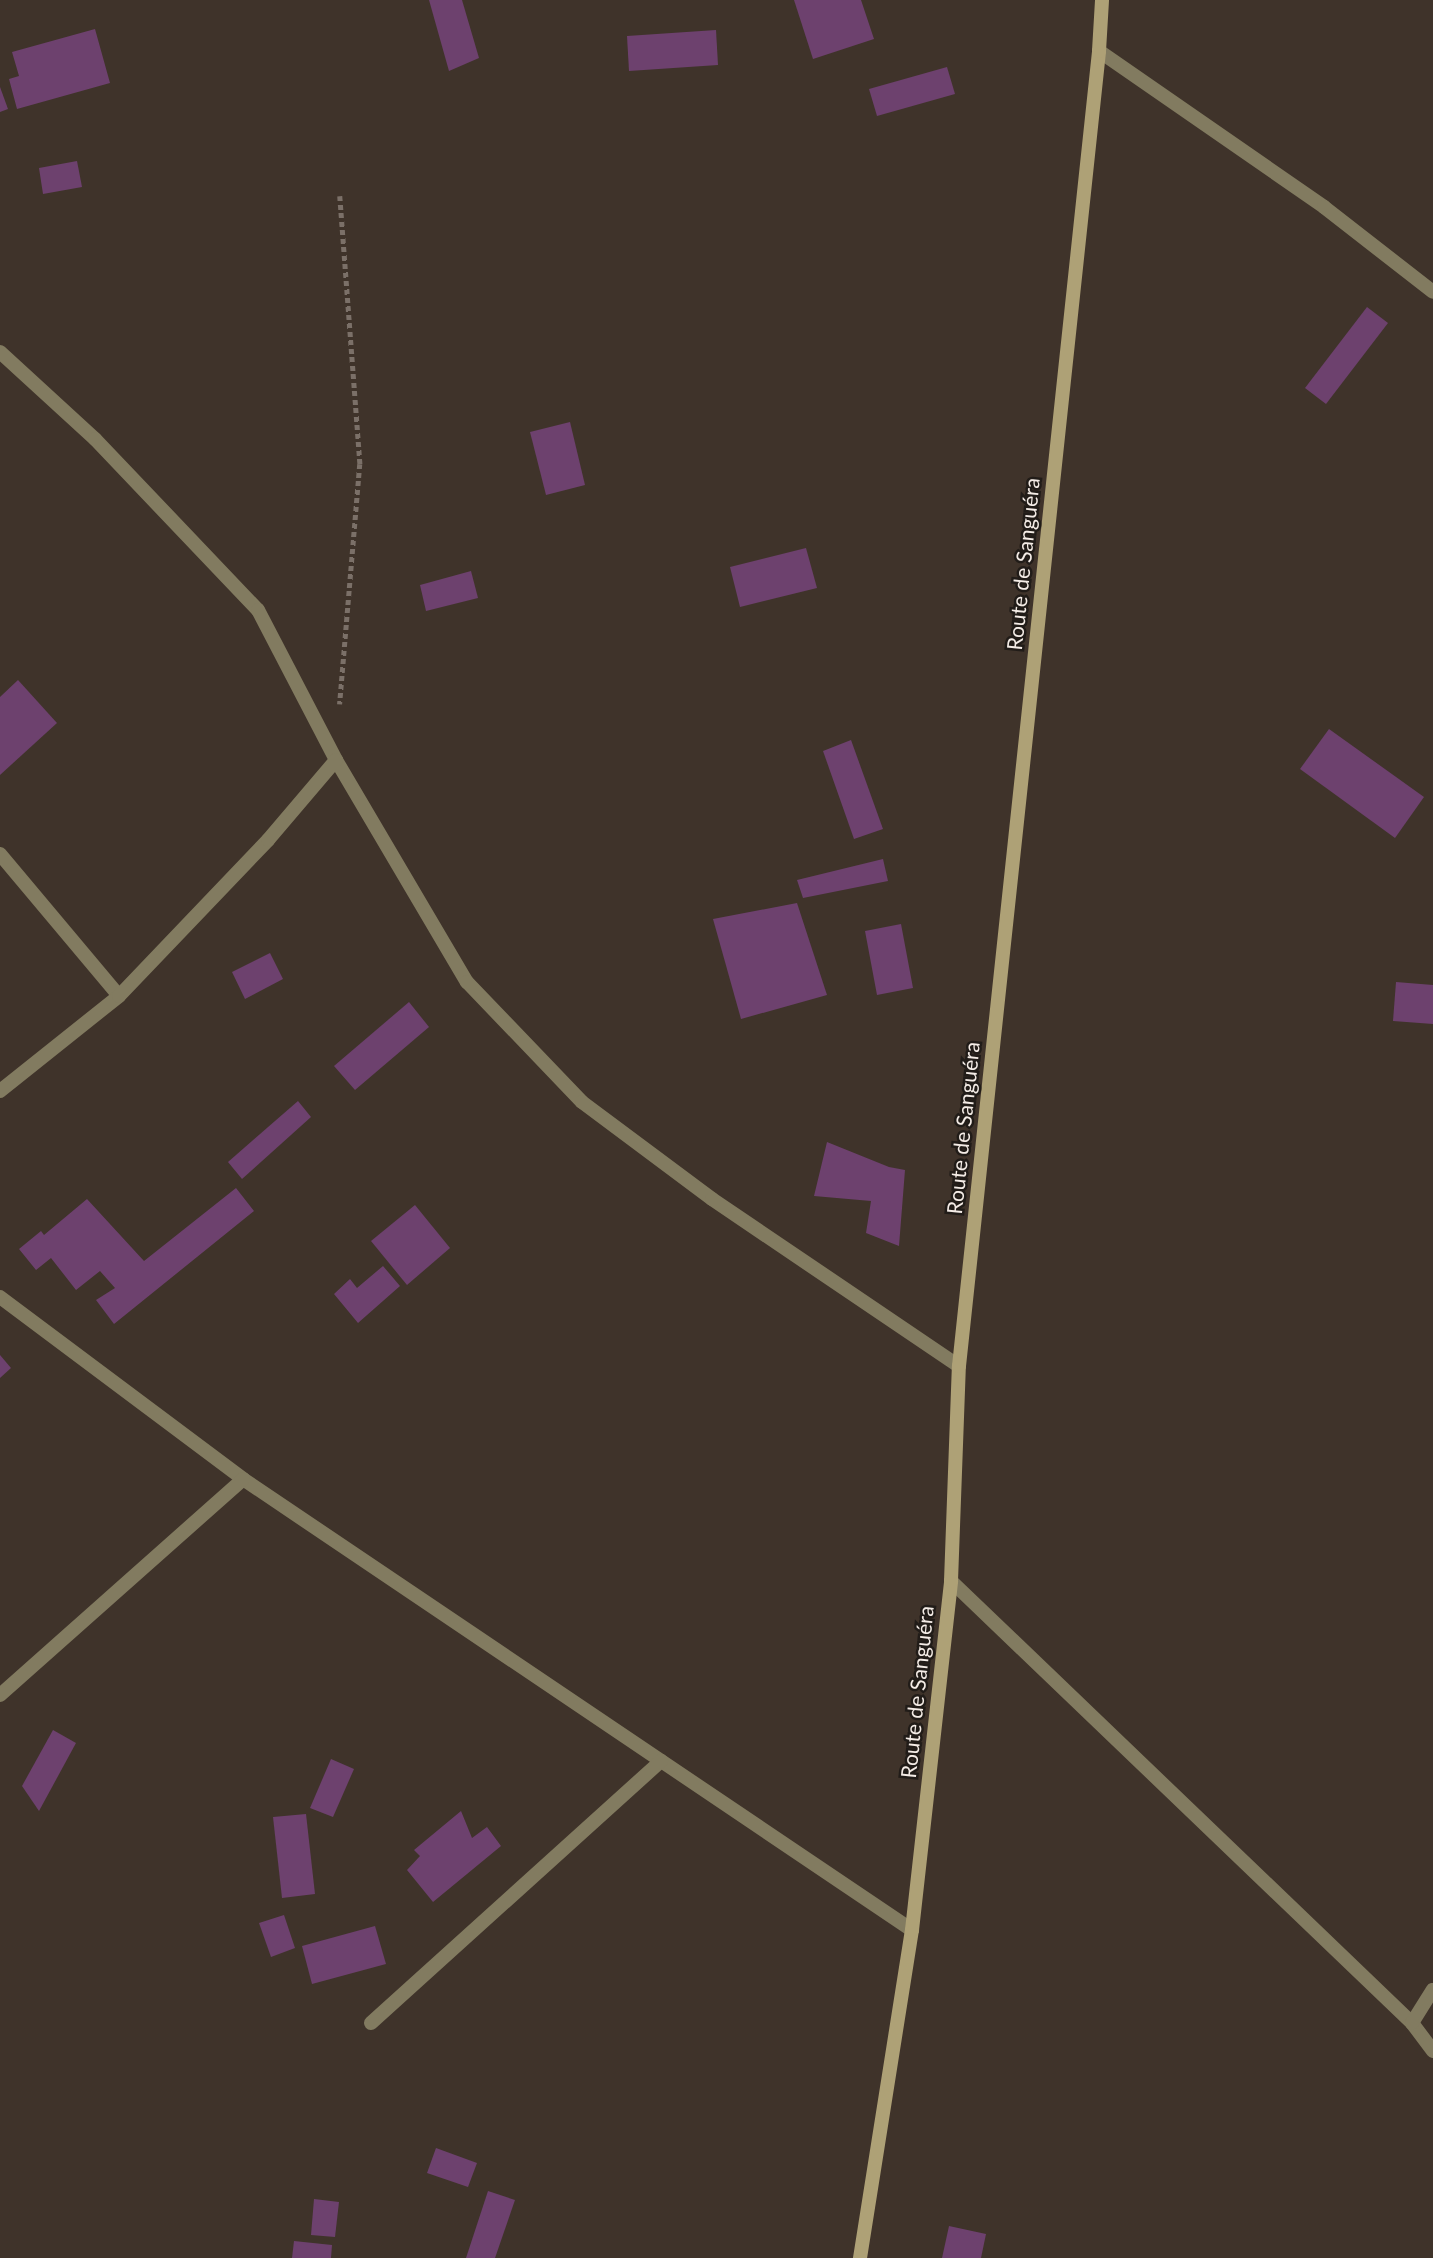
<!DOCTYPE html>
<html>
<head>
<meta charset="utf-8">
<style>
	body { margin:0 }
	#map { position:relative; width:1433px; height:2258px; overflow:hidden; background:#3f332a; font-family:Lato,sans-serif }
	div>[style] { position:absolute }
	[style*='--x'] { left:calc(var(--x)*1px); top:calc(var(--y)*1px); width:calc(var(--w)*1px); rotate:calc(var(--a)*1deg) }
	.building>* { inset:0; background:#6d416e }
	.path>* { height:4.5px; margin-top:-2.25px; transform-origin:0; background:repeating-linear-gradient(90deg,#7b7068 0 5px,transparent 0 8.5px) }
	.street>* { height:14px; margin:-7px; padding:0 7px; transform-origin:7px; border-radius:7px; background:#827b60 }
	.secondary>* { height:14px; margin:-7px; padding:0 7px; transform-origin:7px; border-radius:7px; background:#aea176 }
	span { translate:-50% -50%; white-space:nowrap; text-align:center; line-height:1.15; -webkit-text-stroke:5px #211c18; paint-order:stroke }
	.street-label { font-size:21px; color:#f4ece6 }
</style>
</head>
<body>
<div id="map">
	<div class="building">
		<div style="clip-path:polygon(429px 0,462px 0,479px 58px,449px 71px)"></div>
		<div style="clip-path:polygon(794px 0,861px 0,874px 39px,813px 59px)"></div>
		<div style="clip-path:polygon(95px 29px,110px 83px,17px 109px,9px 79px,19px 76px,12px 52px)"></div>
		<div style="clip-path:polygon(716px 30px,718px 65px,629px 71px,627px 36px)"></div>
		<div style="clip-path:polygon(947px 67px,955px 94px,877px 116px,869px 89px)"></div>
		<div style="clip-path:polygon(0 87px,8px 109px,0 112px)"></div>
		<div style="clip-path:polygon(77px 161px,82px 187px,43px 194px,39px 168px)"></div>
		<div style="clip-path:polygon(1367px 307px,1388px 323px,1326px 404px,1305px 388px)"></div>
		<div style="clip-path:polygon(570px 422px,585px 485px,546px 495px,530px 432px)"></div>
		<div style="clip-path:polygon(806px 548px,817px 588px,740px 607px,730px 567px)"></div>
		<div style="clip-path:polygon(471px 571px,478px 598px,426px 611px,420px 585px)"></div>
		<div style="clip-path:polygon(18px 680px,57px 723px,0 775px,0 697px)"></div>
		<div style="clip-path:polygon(1329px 729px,1424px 797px,1395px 838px,1300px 769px)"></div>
		<div style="clip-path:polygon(851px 740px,883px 829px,854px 839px,823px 751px)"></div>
		<div style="clip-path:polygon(883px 859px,888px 881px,803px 898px,797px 880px)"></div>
		<div style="clip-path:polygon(797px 903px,827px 995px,741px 1019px,713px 919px)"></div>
		<div style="clip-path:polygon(901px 924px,913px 988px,877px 995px,865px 931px)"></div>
		<div style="clip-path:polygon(270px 953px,283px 979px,245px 999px,232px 972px)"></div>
		<div style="clip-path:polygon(1396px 982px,1433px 985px,1433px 1024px,1393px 1021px)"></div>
		<div style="clip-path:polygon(409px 1002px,429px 1027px,355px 1090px,334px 1066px)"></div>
		<div style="clip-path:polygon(298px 1101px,311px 1117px,242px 1179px,228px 1162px)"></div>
		<div style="clip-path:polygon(827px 1142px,889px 1167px,905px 1170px,899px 1246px,866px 1233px,871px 1201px,814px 1196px)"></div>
		<div style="clip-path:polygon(236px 1188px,254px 1211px,114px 1324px,96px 1300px,115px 1288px,100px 1271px,76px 1290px,51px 1258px,36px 1270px,19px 1249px,41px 1231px,44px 1235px,87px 1199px,144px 1261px)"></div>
		<div style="clip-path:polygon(415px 1205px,450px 1248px,407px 1285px,371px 1241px)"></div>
		<div style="clip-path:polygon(383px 1266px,400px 1286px,358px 1323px,334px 1294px,350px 1279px,357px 1288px)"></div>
		<div style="clip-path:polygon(0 1355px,11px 1368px,0 1378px)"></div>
		<div style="clip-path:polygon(53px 1730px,76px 1743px,39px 1811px,22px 1786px)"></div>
		<div style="clip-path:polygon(331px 1759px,354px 1769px,333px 1817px,310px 1808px)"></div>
		<div style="clip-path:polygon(461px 1811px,472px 1838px,487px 1827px,501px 1846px,433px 1902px,407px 1870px,420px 1856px,414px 1850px)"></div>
		<div style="clip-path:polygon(306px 1814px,315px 1894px,282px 1898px,273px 1817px)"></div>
		<div style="clip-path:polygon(284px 1915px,295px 1948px,271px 1957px,259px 1923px)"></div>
		<div style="clip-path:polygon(375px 1926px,386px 1964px,312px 1984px,302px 1946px)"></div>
		<div style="clip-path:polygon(436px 2148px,477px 2163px,468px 2187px,427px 2173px)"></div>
		<div style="clip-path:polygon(488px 2191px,515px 2200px,495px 2258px,466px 2258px)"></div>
		<div style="clip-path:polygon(314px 2199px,339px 2202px,335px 2237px,311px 2235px)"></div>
		<div style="clip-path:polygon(949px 2226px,986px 2234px,981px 2258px,942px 2258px)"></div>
		<div style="clip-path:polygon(294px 2241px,332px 2245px,331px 2258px,292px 2258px)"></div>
	</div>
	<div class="path">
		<div style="--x:340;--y:196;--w:269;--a:85.7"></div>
		<div style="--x:360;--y:464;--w:241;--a:94.8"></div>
	</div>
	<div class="street">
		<div style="--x:1099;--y:51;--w:274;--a:34.7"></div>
		<div style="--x:1324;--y:207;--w:138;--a:37.9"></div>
		<div style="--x:0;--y:352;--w:129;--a:42.5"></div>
		<div style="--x:95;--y:439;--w:236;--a:46.4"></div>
		<div style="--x:258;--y:610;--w:169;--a:62.5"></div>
		<div style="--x:336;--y:760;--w:258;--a:59.5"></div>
		<div style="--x:467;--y:982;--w:166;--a:46.2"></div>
		<div style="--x:582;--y:1102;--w:162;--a:36.7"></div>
		<div style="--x:712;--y:1199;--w:298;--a:34.1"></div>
		<div style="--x:0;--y:854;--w:185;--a:50"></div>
		<div style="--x:0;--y:1091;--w:152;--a:-38.6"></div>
		<div style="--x:119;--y:996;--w:216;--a:-46.3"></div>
		<div style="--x:268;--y:840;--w:105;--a:-49.6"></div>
		<div style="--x:0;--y:1297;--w:304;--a:36.8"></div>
		<div style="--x:243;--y:1479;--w:807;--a:33.99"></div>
		<div style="--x:951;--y:1581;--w:639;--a:43.79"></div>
		<div style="--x:1412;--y:2023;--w:35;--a:53"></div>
		<div style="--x:0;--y:1695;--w:325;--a:-41.6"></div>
		<div style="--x:371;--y:2023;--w:391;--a:-42.1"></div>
		<div style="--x:1412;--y:2023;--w:39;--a:-58"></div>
	</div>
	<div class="secondary">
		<div style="--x:860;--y:2258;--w:332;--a:-81"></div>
		<div style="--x:912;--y:1930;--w:351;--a:-83.6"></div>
		<div style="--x:951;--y:1581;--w:215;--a:-87.9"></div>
		<div style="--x:959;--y:1366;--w:1322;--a:-83.92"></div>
		<div style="--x:1099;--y:51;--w:51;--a:-86.6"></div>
	</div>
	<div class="street-label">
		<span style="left:1023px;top:564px;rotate:-84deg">Route de Sanguéra</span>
		<span style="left:963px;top:1128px;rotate:-84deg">Route de Sanguéra</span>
		<span style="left:917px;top:1692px;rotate:-84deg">Route de Sanguéra</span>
	</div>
</div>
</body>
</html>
